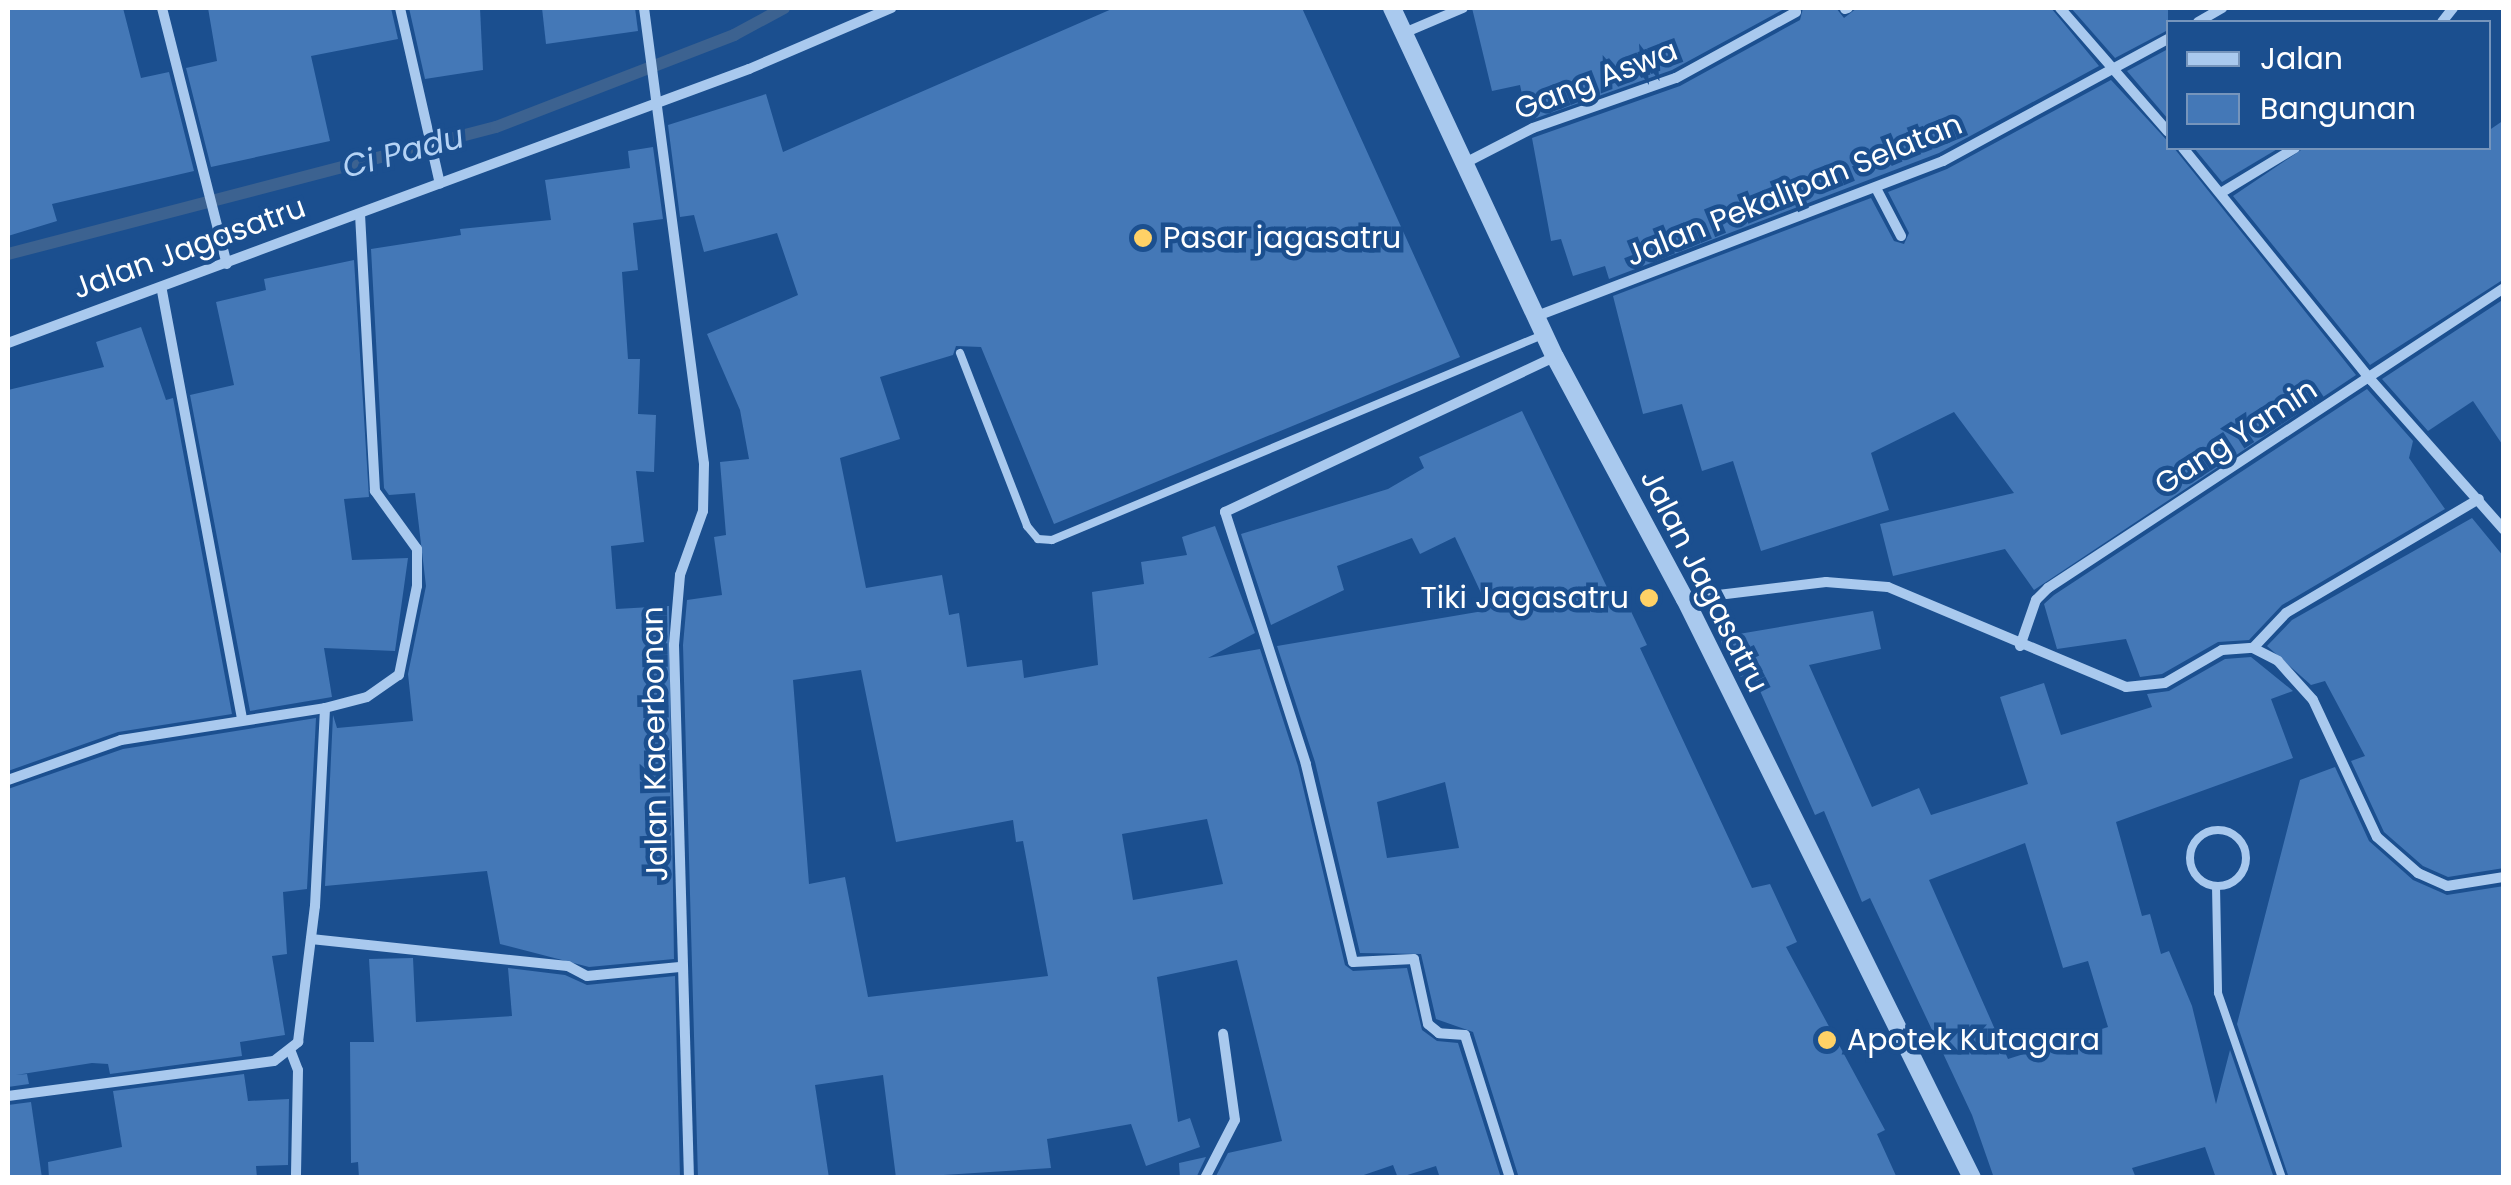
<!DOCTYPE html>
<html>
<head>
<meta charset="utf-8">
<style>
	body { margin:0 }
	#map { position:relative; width:2511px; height:1185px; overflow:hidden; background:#1b4f8f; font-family:Poppins,sans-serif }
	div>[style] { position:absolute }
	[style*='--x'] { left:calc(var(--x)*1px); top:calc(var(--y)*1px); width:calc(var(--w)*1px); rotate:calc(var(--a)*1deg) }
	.stream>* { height:12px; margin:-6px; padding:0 6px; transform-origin:6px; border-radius:6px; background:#3c6290 }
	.building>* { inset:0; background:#4478b7 }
	.service>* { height:8px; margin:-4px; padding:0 4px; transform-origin:4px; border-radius:4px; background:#a9c9ee }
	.service>.ring { margin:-4px; padding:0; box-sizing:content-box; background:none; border:8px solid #a9c9ee; border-radius:50% }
	.minor>* { height:10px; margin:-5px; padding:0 5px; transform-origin:5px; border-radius:5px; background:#a9c9ee }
	.tertiary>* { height:18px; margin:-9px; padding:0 9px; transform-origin:9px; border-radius:9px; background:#a9c9ee }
	.dots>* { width:28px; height:28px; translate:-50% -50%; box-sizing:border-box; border:5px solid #1b4f8f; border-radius:50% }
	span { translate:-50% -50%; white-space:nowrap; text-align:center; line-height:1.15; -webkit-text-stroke:9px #1b4f8f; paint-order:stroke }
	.street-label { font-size:30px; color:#fff }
	.poi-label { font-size:30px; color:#fff }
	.left { translate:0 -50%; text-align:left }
	.right { translate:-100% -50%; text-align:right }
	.water-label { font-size:32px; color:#b5d3f5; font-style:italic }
	.frame { position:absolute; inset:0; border:10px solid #fff; pointer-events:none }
	.legend { position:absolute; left:2166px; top:20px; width:325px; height:130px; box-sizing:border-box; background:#1b4f8f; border:2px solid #7695bc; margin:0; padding:12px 18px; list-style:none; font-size:30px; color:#fff }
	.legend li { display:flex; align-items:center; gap:20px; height:50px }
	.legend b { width:50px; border:2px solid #7695bc }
</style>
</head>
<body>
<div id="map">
	<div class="stream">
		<div style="--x:8;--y:254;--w:504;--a:-14.59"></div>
		<div style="--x:496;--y:127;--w:255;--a:-21.1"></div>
		<div style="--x:734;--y:35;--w:57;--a:-28.4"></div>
	</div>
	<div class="building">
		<div style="clip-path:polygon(8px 8px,123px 8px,141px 78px,169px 72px,194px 171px,52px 204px,57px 221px,8px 236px)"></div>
		<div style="clip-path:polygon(208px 8px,391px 8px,398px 39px,311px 56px,330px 141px,211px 167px,186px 68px,217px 61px)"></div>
		<div style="clip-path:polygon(409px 8px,480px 8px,483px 70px,425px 79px)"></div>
		<div style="clip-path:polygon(542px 8px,635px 8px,638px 31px,546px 44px)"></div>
		<div style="clip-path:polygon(evenodd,1114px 8px,1302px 8px,1460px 357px,1054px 524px,981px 347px,956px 346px,953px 355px,880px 377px,900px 439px,840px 458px,866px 588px,942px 575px,949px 615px,959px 613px,967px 667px,1022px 660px,1024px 678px,1098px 665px,1092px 592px,1144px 584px,1141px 562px,1187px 555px,1182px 537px,1215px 526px,1255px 633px,1208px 658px,1260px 649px,1298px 766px,1345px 965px,1353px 971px,1407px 968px,1422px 1030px,1437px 1041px,1458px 1043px,1501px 1178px,1440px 1178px,1436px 1166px,1398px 1178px,1393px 1165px,1355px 1178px,1215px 1178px,1228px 1153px,1282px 1141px,1237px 960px,1157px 977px,1178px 1122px,1190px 1118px,1200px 1147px,1146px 1166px,1131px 1124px,1047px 1139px,1051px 1168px,896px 1178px,883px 1075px,815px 1085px,829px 1178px,698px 1178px,683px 645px,687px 600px,722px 595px,714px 537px,726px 535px,720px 462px,749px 459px,740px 410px,707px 334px,798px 295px,777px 233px,704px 252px,694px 215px,680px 217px,668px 125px,766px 94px,783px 152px,1114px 8px,861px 670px,896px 842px,1013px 820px,1016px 842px,1023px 841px,1048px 976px,868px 997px,845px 877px,809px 884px,793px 680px,861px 670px,1114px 8px,1207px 819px,1223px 884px,1133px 900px,1122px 834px,1207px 819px)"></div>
		<div style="clip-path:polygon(1472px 8px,1786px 8px,1672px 70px,1528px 121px,1520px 85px,1492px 91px)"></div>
		<div style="clip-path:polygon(1803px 8px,1836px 8px,1844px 18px,1857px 8px,2051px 8px,2099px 66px,1939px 153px,1609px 279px,1605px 266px,1573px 276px,1561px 239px,1551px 241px,1532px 138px,1680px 86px,1800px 20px)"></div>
		<div style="clip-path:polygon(2071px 8px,2168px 8px,2168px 30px,2115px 58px)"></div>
		<div style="clip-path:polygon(2168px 49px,2168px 119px,2127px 71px)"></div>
		<div style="clip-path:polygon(2111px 80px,2174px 148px,2356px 375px,2034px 590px,2005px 549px,1893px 576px,1880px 524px,2014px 493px,1954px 412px,1871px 453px,1889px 510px,1761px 551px,1733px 461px,1702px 471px,1682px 404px,1643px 414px,1613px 296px,1871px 198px,1894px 241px,1904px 244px,1909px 233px,1888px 192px,1947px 169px)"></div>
		<div style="clip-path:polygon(2504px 120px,2504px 279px,2370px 365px,2233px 196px,2304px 148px,2488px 148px,2488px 131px)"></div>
		<div style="clip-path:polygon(653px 147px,663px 219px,633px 223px,638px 270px,622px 272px,628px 359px,640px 359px,638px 414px,656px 415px,654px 472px,636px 471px,644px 542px,611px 546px,616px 609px,669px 606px,674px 959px,589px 967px,500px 944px,487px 871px,325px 886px,333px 715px,337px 728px,413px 721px,408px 674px,426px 586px,415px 493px,389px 495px,384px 488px,371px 249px,461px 235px,460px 229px,551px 220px,545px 180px,630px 168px,628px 151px)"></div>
		<div style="clip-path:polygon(2194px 148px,2279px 148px,2222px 182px)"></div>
		<div style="clip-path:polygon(354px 260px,369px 497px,344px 499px,352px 560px,408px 558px,395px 651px,324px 648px,332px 697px,250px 711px,190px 395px,234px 385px,216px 302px,266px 290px,264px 279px)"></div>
		<div style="clip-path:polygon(2504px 299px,2504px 447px,2473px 401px,2428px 431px,2382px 379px)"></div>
		<div style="clip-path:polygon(141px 327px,166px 400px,173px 398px,232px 714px,118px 732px,8px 771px,8px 390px,104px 367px,96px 342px)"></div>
		<div style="clip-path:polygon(2367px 389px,2413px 441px,2409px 458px,2445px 509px,2282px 605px,2249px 640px,2218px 642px,2162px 674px,2140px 677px,2126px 639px,2057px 649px,2044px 604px,2054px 595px)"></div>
		<div style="clip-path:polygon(evenodd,1522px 411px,1617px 608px,1627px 603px,1647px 645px,1640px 648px,1752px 888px,1770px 884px,1797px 942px,1786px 947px,1885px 1130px,1877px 1134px,1897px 1178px,1519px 1178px,1473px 1032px,1436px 1019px,1421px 954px,1360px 953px,1315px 762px,1277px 646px,1489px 610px,1455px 537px,1420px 554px,1412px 538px,1337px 566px,1344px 590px,1271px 625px,1241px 534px,1388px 489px,1424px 468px,1419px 457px,1522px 411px,1445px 782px,1459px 848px,1387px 858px,1377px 802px,1445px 782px)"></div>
		<div style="clip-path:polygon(2472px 518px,2504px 557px,2504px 868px,2448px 877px,2423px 866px,2384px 832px,2351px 761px,2365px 756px,2325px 681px,2311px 685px,2267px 646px,2292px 620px)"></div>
		<div style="clip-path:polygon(evenodd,1873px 611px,1881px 649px,1809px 665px,1872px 807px,1919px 788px,1931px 815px,2028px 784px,2000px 697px,2044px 683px,2061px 735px,2152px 707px,2147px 694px,2169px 691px,2225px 659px,2251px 657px,2293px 691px,2271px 699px,2293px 758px,2116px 822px,2142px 916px,2150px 914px,2161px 954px,2169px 951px,2192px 1006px,2216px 1104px,2230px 1050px,2274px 1178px,2216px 1178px,2205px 1147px,2132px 1168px,2136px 1178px,1994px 1178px,1972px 1115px,1870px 898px,1862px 902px,1824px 811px,1815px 815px,1753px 675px,1738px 677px,1722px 646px,1721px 637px,1873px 611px,2025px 843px,2063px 968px,2088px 961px,2108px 1027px,2008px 1059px,1929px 880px,2025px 843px)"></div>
		<div style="clip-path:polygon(316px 718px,307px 889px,283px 892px,287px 954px,272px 956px,285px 1035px,240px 1042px,242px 1056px,110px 1074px,108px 1064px,92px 1063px,16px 1075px,27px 1074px,29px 1084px,8px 1087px,8px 789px,123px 749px)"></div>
		<div style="clip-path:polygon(2335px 767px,2369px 841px,2413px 880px,2447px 895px,2504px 886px,2504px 1178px,2289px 1178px,2237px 1024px,2300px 780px)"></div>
		<div style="clip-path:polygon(413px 958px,416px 1022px,512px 1016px,508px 968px,565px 975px,587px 985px,675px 976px,680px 1178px,359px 1178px,358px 1162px,351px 1163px,350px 1042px,374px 1042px,369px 959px)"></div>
		<div style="clip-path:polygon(244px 1074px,248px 1101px,289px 1099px,288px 1165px,256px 1166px,257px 1178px,49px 1178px,48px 1162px,122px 1147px,113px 1091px)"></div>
		<div style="clip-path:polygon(31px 1102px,42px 1178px,8px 1178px,8px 1105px)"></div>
		<div style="clip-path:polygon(1206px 1157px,1196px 1178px,1180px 1178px,1179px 1163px)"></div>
	</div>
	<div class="service">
		<div style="--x:960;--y:353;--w:186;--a:68.8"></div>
		<div style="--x:1027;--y:526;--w:17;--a:50"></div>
		<div style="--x:1038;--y:539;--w:14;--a:4"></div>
		<div style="--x:1052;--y:540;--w:534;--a:-22.68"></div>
		<div class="ring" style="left:2190px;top:830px;width:48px;height:48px"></div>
		<div style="--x:2216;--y:886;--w:107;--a:88.9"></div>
		<div style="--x:2218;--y:993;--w:196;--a:70.9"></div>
	</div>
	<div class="minor">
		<div style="--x:162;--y:8;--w:264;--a:75.8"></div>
		<div style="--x:400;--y:8;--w:180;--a:77.2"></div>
		<div style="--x:644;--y:8;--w:460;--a:82.5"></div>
		<div style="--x:704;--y:464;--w:47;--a:91.2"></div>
		<div style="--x:703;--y:511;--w:68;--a:109.8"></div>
		<div style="--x:680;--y:575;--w:70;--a:94.9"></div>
		<div style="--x:674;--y:645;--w:533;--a:88.39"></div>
		<div style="--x:2060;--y:8;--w:164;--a:48.9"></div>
		<div style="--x:1845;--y:9;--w:3;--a:-18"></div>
		<div style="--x:2198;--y:22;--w:28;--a:-30"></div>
		<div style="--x:2442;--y:22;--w:18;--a:-52"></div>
		<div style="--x:1404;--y:33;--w:64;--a:-23"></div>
		<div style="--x:2183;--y:148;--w:299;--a:51"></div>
		<div style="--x:2371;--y:380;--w:200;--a:48.4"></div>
		<div style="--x:1465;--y:163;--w:76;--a:-27.2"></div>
		<div style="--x:1533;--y:128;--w:151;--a:-19.3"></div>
		<div style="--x:1676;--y:78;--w:137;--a:-28.8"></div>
		<div style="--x:1877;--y:190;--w:52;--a:62.4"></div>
		<div style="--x:2224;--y:191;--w:83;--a:-31.2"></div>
		<div style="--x:162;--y:291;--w:434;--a:79.4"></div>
		<div style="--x:1537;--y:316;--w:435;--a:-20.9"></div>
		<div style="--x:1943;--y:161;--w:256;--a:-28.5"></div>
		<div style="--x:8;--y:343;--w:790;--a:-20.29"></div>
		<div style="--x:749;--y:69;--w:155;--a:-23.2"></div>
		<div style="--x:1685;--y:599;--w:142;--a:-6.9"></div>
		<div style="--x:1826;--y:582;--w:62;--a:4.6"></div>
		<div style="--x:1888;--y:587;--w:258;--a:22.8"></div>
		<div style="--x:2126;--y:687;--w:39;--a:-6"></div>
		<div style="--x:2165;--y:683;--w:66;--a:-30.1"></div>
		<div style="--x:2222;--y:650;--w:31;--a:-4"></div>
		<div style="--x:2253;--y:648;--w:28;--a:27"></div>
		<div style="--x:2278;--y:661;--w:52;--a:48.1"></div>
		<div style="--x:2313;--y:700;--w:151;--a:65"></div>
		<div style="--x:2377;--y:837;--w:55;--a:41.3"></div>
		<div style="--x:2418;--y:873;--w:32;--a:24"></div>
		<div style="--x:2447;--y:886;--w:58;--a:-9"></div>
		<div style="--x:2020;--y:646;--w:49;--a:-70.8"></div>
		<div style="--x:2036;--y:600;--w:17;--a:-45"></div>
		<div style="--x:2048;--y:588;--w:546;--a:-33.34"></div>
		<div style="--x:2253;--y:648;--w:48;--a:-46.7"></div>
		<div style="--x:2286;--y:613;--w:224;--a:-30.6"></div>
		<div style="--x:8;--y:780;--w:120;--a:-19.5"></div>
		<div style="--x:121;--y:740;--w:206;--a:-8.9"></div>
		<div style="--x:311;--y:939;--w:258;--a:6"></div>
		<div style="--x:568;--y:966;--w:21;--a:28"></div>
		<div style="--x:587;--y:976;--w:93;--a:-5.5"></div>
		<div style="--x:291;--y:1052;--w:19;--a:69"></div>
		<div style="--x:298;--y:1070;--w:108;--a:91.1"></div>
		<div style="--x:8;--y:1096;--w:268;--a:-7.5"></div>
		<div style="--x:274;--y:1061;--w:31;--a:-38"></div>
		<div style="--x:298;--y:1042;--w:137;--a:-82.9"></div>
		<div style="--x:315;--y:906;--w:198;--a:-87.1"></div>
		<div style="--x:325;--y:708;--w:43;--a:-14.7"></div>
		<div style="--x:367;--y:697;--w:39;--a:-35"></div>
		<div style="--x:399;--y:675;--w:91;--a:-78.6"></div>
		<div style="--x:417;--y:586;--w:37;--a:-90"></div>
		<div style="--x:417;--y:549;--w:72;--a:-125.9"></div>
		<div style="--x:375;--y:491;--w:277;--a:-93.1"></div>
		<div style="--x:1205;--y:1178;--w:65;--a:-62.7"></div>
		<div style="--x:1235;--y:1120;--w:87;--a:-97.9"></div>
		<div style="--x:1510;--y:1178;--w:150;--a:-107.5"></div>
		<div style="--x:1465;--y:1035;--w:26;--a:-176"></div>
		<div style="--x:1439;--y:1033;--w:14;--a:-141"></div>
		<div style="--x:1428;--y:1024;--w:66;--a:-102.2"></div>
		<div style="--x:1414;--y:959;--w:61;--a:177.2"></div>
		<div style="--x:1353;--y:962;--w:204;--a:-103.4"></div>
		<div style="--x:1306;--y:764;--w:265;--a:-107.8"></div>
		<div style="--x:1225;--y:512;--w:365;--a:-25.2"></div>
	</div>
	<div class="tertiary">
		<div style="--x:1392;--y:8;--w:385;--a:65"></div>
		<div style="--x:1555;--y:357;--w:275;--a:61.8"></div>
		<div style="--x:1685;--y:599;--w:646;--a:63.63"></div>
	</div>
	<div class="dots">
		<div style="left:1143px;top:238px;background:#ffd166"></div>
		<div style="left:1649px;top:598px;background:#ffd166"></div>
		<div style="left:1827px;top:1040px;background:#ffd166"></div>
	</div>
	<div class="street-label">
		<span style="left:1596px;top:80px;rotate:-21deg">Gang Aswa</span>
		<span style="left:1794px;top:190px;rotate:-22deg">Jalan Pekalipan Selatan</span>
		<span style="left:189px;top:248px;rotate:-20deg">Jalan Jagasatru</span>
		<span style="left:2236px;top:437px;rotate:-33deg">Gang Yamin</span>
		<span style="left:1704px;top:581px;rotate:63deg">Jalan Jagasatru</span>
		<span style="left:655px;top:744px;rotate:-91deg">Jalan Kacerbonan</span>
	</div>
	<div class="poi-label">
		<span class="left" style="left:1163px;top:238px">Pasar jagasatru</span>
		<span class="right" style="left:1629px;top:598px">Tiki Jagasatru</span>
		<span class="left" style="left:1847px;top:1040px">Apotek Kutagara</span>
	</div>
	<div class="water-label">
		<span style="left:403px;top:152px;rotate:-15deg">Ci Padu</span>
	</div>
	<div class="frame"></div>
	<ul class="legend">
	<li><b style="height:12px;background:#a9c9ee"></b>Jalan</li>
	<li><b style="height:28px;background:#4478b7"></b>Bangunan</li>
	</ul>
</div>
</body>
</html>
